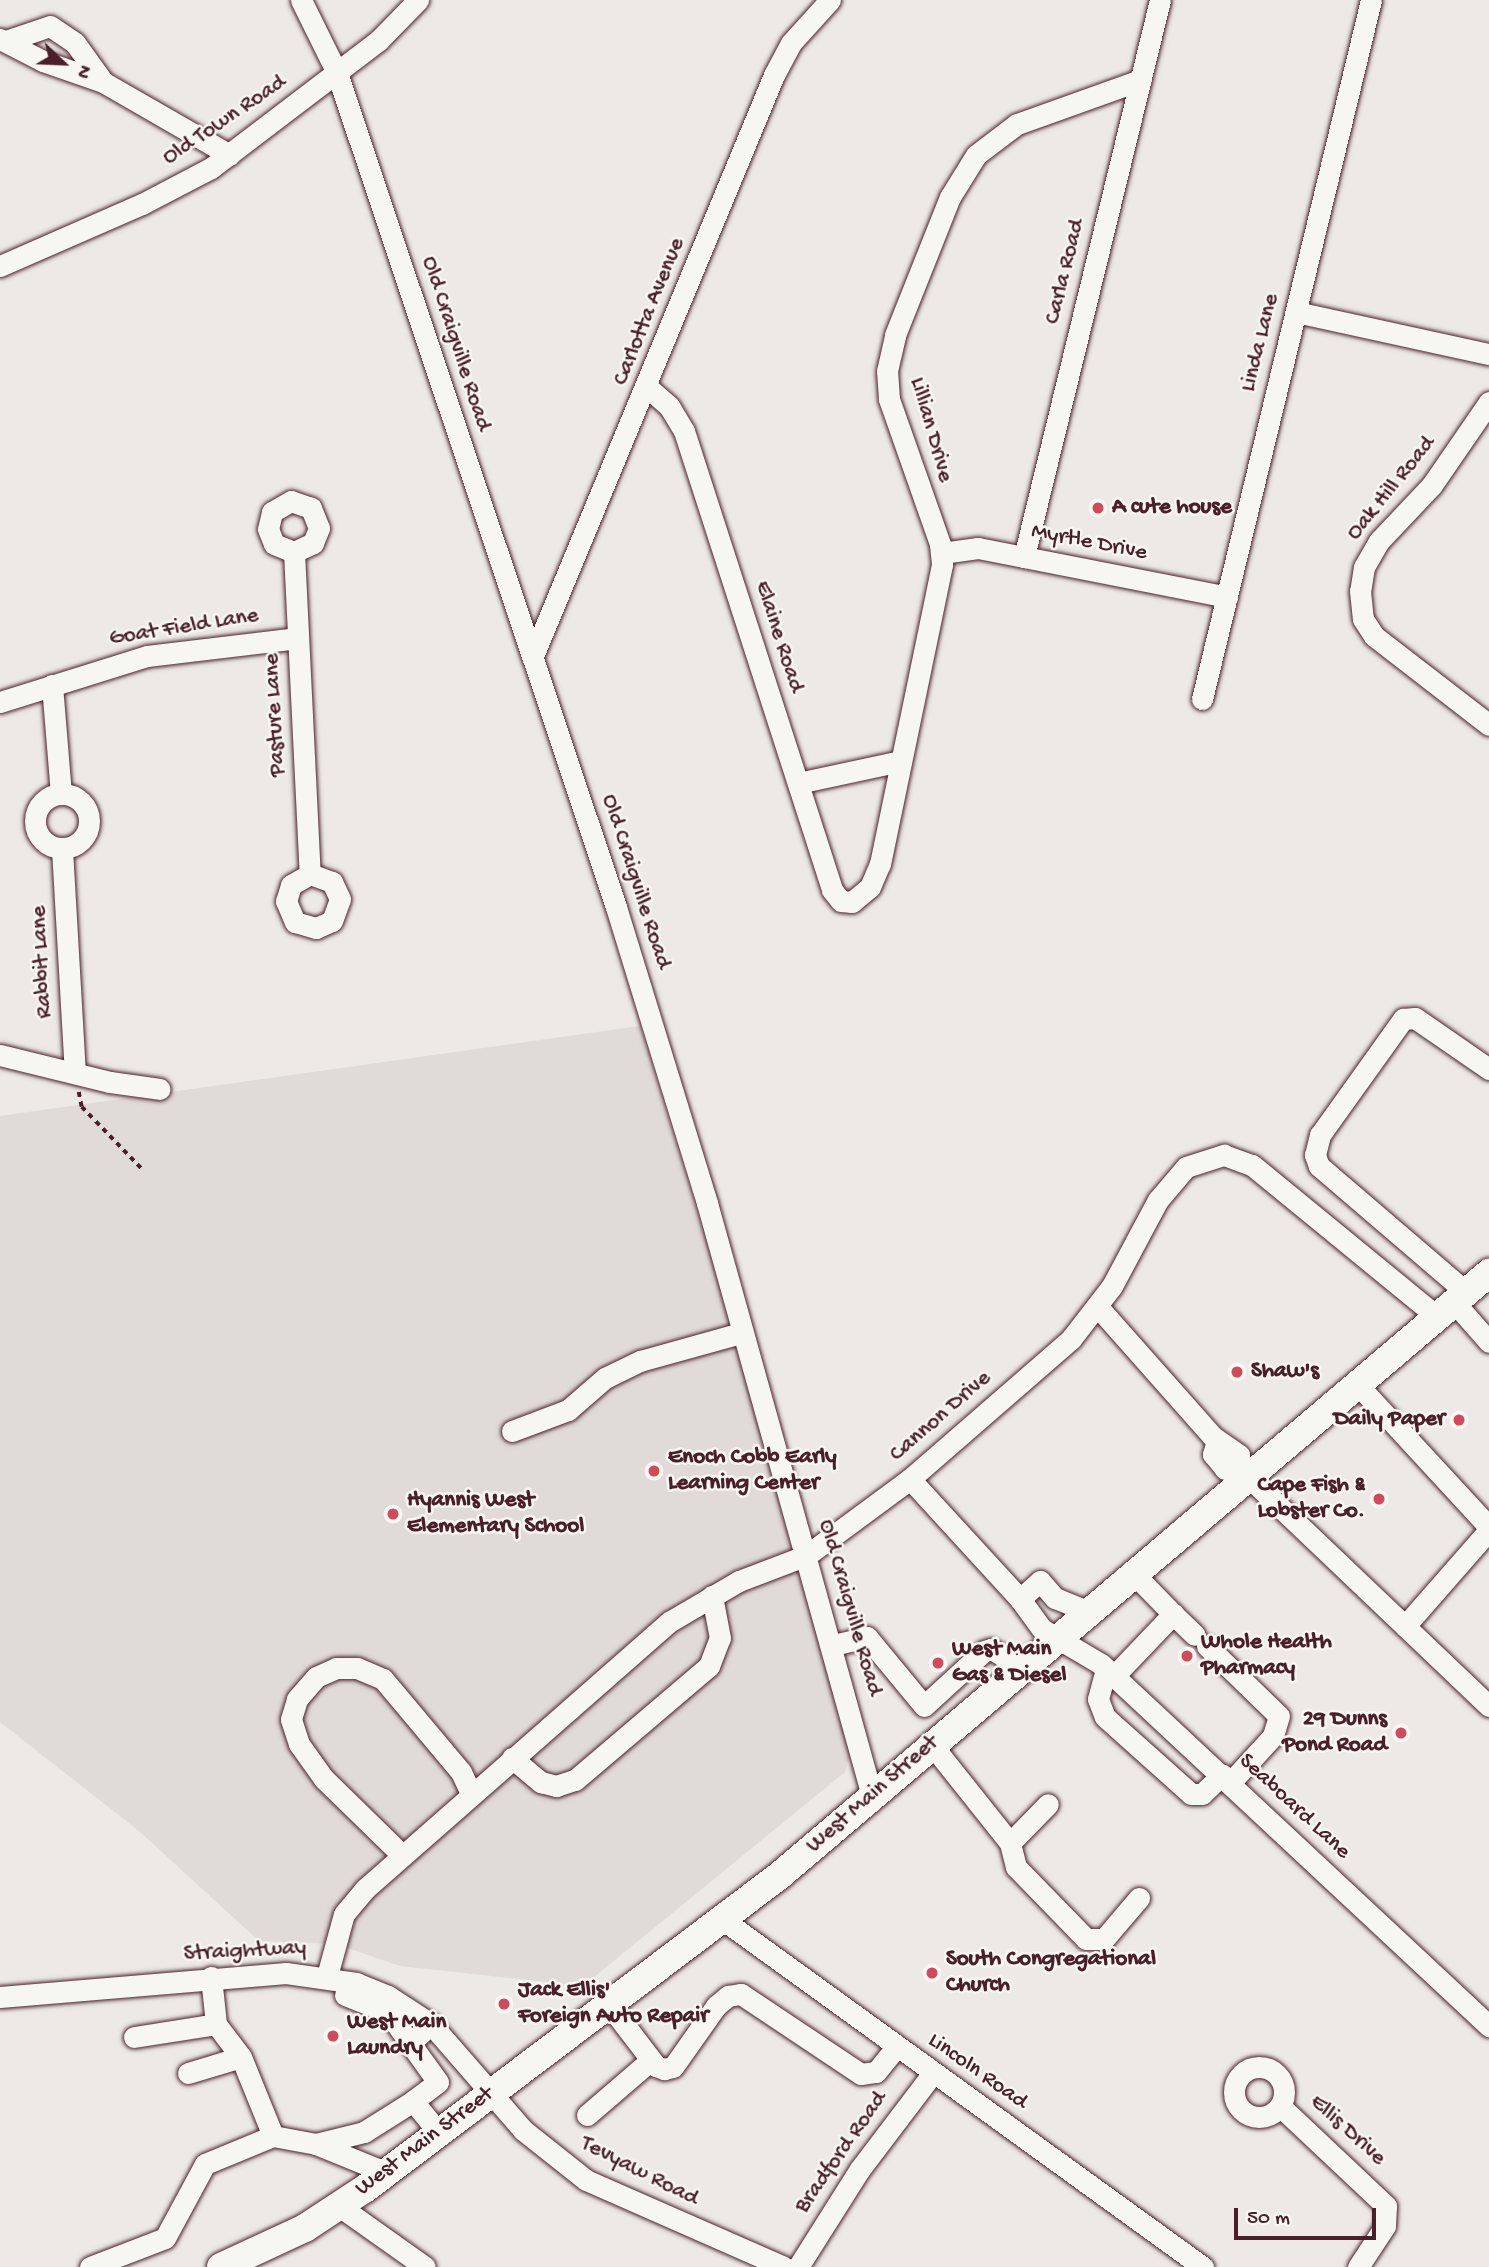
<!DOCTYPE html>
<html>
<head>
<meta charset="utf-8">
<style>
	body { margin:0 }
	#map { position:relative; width:1489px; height:2267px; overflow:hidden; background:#ece9e6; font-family:"Gochi Hand",sans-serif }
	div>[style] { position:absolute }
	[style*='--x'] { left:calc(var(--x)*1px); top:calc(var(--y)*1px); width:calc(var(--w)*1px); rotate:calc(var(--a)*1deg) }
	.built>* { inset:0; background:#e0dad8 }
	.path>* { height:3.5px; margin-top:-1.75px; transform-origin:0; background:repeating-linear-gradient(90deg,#4a1f2b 0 5px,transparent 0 10px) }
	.roads { filter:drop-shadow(0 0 2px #4a1f2b) drop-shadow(0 0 2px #4a1f2b) }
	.minor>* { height:21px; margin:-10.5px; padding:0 10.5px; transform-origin:10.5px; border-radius:10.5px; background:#f6f6f2 }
	.minor>.ring { margin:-10.5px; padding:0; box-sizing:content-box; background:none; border:21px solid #f6f6f2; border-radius:50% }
	.major>* { height:28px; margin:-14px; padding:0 14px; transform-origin:14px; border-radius:14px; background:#f6f6f2 }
	.dots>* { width:19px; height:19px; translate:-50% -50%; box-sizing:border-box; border:4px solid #f6f6f2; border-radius:50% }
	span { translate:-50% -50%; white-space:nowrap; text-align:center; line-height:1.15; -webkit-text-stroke:5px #f6f6f2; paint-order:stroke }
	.street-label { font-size:23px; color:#4a1f2b }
	.poi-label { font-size:23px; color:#4a1f2b; font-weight:700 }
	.left { translate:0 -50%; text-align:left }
	.right { translate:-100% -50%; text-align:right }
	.north { position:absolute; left:28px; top:28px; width:70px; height:70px; -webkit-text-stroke:5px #f6f6f2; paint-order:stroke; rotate:113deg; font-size:19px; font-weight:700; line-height:28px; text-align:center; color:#4a1f2b }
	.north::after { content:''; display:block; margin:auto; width:24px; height:32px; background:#4a1f2b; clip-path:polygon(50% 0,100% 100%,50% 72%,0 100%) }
	.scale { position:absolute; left:1234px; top:2208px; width:142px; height:32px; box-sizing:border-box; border:4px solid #4a1f2b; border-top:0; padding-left:9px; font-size:21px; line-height:24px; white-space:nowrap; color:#4a1f2b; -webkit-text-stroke:5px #f6f6f2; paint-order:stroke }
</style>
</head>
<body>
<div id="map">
	<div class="built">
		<div style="clip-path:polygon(640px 1026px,726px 1306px,851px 1750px,845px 1772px,583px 1986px,400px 1966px,336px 1944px,259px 1941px,139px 1831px,0 1722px,0 1116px)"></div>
	</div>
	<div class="path">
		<div style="--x:79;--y:1092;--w:15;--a:79"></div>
		<div style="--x:82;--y:1107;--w:88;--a:45.9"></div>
	</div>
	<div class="roads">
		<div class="minor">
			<div style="--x:301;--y:0;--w:81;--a:63.7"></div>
			<div style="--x:337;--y:73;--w:879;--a:71.5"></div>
			<div style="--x:616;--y:907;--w:310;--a:72.9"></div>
			<div style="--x:707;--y:1203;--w:616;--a:74.45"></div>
			<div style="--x:0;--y:39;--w:48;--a:27.1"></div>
			<div style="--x:43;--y:61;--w:64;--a:19.3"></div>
			<div style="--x:103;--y:82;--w:146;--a:29.9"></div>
			<div style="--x:6;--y:41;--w:46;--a:-18.8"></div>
			<div style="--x:50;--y:26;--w:30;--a:34"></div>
			<div style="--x:75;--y:43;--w:48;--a:54.3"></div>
			<div style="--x:0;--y:266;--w:155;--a:-23.6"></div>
			<div style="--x:142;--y:204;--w:78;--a:-27.6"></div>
			<div style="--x:211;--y:168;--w:211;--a:-37.3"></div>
			<div style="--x:379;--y:40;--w:56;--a:-45.7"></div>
			<div style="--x:1296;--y:312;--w:198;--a:12.3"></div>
			<div style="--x:647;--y:387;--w:29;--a:41"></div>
			<div style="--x:669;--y:406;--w:29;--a:59"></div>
			<div style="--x:684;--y:431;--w:482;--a:72.1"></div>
			<div style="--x:832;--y:890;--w:14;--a:51"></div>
			<div style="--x:841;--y:901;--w:11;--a:5"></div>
			<div style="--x:852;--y:902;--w:23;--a:-40"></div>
			<div style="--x:870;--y:887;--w:25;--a:-67"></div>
			<div style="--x:880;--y:864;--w:306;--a:-78.3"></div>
			<div style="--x:942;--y:564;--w:20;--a:-96"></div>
			<div style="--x:940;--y:544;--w:154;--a:-109.4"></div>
			<div style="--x:889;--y:399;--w:28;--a:-94"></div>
			<div style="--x:887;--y:371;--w:37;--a:-77"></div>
			<div style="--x:895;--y:335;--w:149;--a:-68.3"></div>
			<div style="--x:950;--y:197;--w:49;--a:-58.2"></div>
			<div style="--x:976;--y:155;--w:51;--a:-37.1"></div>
			<div style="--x:1017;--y:124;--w:131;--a:-19.7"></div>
			<div style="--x:1489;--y:402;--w:101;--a:124.5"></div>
			<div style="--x:1432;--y:485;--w:77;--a:133.4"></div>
			<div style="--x:1379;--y:541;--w:30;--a:120"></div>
			<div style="--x:1364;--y:567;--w:24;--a:99"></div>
			<div style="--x:1360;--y:591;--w:28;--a:84"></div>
			<div style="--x:1363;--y:619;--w:20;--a:57"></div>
			<div style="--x:1374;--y:636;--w:145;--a:37.7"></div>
			<div style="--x:294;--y:552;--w:21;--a:-25"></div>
			<div style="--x:313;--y:543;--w:16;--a:-68"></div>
			<div style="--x:319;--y:528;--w:22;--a:-112"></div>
			<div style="--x:311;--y:508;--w:21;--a:-161"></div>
			<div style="--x:291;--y:501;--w:22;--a:150"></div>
			<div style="--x:272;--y:512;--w:17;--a:103"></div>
			<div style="--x:268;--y:529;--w:16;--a:68"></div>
			<div style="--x:274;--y:544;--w:22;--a:22"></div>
			<div style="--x:294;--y:552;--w:322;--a:87.2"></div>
			<div style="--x:310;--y:874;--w:22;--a:150"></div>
			<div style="--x:291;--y:885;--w:17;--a:107"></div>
			<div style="--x:286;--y:901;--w:23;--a:67"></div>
			<div style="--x:295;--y:922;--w:22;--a:16"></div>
			<div style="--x:316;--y:928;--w:17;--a:-24"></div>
			<div style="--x:332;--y:921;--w:23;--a:-70"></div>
			<div style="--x:340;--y:899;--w:19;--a:-115"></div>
			<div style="--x:332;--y:882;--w:23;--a:-160"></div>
			<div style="--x:942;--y:553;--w:36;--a:-8"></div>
			<div style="--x:978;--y:548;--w:254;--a:11.1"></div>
			<div style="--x:1024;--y:557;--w:573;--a:-76.28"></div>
			<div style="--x:533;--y:656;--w:629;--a:-67.47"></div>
			<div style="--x:774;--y:75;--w:36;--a:-62"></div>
			<div style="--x:791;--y:43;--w:58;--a:-47.8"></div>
			<div style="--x:52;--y:685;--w:109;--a:85.3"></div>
			<div style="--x:1202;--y:699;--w:719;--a:-76.41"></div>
			<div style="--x:0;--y:702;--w:154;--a:-17.4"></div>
			<div style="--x:147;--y:656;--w:152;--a:-6.8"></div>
			<div style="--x:798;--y:783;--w:105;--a:-12.1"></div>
			<div class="ring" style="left:35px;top:794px;width:33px;height:33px"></div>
			<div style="--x:62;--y:849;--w:224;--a:86.7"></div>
			<div style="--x:0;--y:1055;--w:113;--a:13.8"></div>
			<div style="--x:110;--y:1082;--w:50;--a:8"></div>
			<div style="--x:1466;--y:1292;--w:194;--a:-139.4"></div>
			<div style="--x:1319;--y:1166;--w:12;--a:-110"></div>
			<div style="--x:1315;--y:1155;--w:21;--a:-76"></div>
			<div style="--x:1320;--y:1135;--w:143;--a:-54.4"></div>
			<div style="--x:1403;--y:1019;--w:12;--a:-5"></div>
			<div style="--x:1415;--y:1018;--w:90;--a:34.6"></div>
			<div style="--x:1454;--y:1302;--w:53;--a:48.8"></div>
			<div style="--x:1098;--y:1307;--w:172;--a:48.5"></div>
			<div style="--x:1212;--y:1436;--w:33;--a:35"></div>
			<div style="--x:1239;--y:1455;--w:14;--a:86"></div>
			<div style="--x:1358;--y:1385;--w:193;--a:47.3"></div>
			<div style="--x:512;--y:1431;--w:60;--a:-20.6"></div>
			<div style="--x:568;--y:1410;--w:49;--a:-40.9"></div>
			<div style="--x:605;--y:1378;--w:39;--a:-26"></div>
			<div style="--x:640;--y:1361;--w:105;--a:-15.5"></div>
			<div style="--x:1217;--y:1441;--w:14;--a:107"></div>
			<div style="--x:1213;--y:1454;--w:19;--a:51"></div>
			<div style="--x:1225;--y:1469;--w:15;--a:0"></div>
			<div style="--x:1240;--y:1469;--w:344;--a:43.6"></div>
			<div style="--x:910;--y:1479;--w:163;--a:47.5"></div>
			<div style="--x:1020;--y:1599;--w:37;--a:54"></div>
			<div style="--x:1042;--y:1629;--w:69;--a:30.7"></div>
			<div style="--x:1101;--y:1664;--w:531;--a:43.01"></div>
			<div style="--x:1132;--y:1572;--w:59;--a:45.7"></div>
			<div style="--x:1020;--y:1599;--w:27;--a:-42"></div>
			<div style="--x:1040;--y:1581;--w:23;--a:49"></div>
			<div style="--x:1055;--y:1598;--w:35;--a:22"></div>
			<div style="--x:1405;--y:1626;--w:128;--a:-48.8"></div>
			<div style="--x:833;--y:1645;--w:35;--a:-13"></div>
			<div style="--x:867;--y:1637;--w:89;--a:50.4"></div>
			<div style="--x:924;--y:1706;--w:81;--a:-42.5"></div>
			<div style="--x:984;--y:1651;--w:7;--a:-16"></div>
			<div style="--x:991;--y:1649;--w:14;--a:30"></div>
			<div style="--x:1003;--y:1656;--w:21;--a:47"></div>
			<div style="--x:1207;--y:1646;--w:100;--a:44.2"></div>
			<div style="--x:1279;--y:1716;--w:21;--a:107"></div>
			<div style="--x:1273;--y:1736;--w:64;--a:132.5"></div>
			<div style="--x:1106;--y:1669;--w:31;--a:105"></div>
			<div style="--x:1098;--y:1699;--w:19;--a:69"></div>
			<div style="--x:1105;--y:1717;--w:115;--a:41.8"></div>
			<div style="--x:1191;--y:1794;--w:11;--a:0"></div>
			<div style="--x:1202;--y:1794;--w:28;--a:-44"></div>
			<div style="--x:1114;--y:1676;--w:86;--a:-46.4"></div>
			<div style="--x:1173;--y:1614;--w:30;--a:44"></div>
			<div style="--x:932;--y:1745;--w:125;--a:51.5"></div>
			<div style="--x:1010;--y:1843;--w:25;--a:76"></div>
			<div style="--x:1016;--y:1867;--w:100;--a:45.8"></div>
			<div style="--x:1086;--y:1939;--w:18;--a:0"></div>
			<div style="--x:1104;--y:1939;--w:54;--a:-49.5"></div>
			<div style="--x:512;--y:1758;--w:38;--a:40"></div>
			<div style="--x:541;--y:1782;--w:16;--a:15"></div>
			<div style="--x:556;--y:1786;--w:20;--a:-18"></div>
			<div style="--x:575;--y:1780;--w:176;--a:-40.4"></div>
			<div style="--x:709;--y:1666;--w:30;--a:-69"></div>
			<div style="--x:720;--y:1638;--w:43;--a:-100.8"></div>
			<div style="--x:1010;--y:1843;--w:54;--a:-45.7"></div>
			<div style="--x:402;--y:1855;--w:109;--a:-135.7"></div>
			<div style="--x:324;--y:1779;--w:43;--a:-125.5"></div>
			<div style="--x:299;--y:1744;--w:26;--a:-108"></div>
			<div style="--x:291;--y:1719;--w:21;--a:-73"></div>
			<div style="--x:297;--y:1699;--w:29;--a:-49"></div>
			<div style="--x:316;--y:1677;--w:22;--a:-24"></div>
			<div style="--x:336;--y:1668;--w:21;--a:0"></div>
			<div style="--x:357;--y:1668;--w:28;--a:23"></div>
			<div style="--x:383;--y:1679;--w:121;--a:50"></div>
			<div style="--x:461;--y:1772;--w:23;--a:65"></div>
			<div style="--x:722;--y:1919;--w:594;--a:35.89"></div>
			<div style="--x:327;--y:1976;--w:64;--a:-74.7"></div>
			<div style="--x:344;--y:1914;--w:33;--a:-50"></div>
			<div style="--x:365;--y:1889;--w:405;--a:-41.3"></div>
			<div style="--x:669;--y:1622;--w:81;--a:-30.4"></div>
			<div style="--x:739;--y:1581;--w:73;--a:-20.9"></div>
			<div style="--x:807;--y:1555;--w:128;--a:-36.4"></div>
			<div style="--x:910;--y:1479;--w:213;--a:-41"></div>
			<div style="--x:1071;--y:1339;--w:67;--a:-52.3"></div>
			<div style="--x:1112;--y:1286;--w:98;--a:-61.9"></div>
			<div style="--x:1158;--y:1200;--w:43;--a:-49.7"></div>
			<div style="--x:1186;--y:1167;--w:40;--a:-18"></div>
			<div style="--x:1224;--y:1155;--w:30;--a:20"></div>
			<div style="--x:1252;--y:1165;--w:240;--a:39.3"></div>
			<div style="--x:211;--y:1977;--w:47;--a:83.9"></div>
			<div style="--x:345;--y:1995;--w:46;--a:21.6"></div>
			<div style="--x:388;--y:2012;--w:38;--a:55"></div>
			<div style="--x:0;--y:1997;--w:287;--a:-4.8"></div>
			<div style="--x:286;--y:1973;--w:71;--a:8.1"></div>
			<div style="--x:356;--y:1983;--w:35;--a:22"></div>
			<div style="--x:388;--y:1996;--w:51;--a:33.1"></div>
			<div style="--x:431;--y:2024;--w:140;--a:49"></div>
			<div style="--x:523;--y:2130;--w:80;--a:38.4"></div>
			<div style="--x:586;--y:2180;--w:216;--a:23.7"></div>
			<div style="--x:610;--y:2006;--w:76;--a:52.5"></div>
			<div style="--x:656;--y:2066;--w:9;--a:21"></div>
			<div style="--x:664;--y:2069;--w:9;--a:-13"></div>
			<div style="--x:673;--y:2067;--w:75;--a:-54.8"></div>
			<div style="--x:716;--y:2006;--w:16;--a:-40"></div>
			<div style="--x:728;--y:1996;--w:13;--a:-9"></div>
			<div style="--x:741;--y:1994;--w:144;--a:33.7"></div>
			<div style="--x:861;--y:2074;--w:15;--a:-8"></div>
			<div style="--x:876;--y:2072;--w:32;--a:-51"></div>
			<div style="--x:134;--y:2037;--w:83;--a:-9"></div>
			<div style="--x:216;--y:2024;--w:41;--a:52.9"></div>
			<div style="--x:241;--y:2057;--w:85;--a:67.9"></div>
			<div style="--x:273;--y:2136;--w:44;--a:10.5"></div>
			<div style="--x:316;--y:2144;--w:77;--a:22.2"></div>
			<div class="ring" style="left:1234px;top:2067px;width:29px;height:29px"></div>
			<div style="--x:188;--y:2073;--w:55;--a:-16.8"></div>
			<div style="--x:413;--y:2101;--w:31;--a:-37"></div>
			<div style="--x:438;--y:2082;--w:48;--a:-125.7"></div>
			<div style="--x:410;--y:2043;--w:28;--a:-42"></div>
			<div style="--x:1280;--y:2106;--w:146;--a:43.3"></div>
			<div style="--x:1386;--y:2206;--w:20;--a:93"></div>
			<div style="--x:1385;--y:2226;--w:49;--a:123.4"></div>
			<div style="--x:587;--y:2115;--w:84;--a:-40.7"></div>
			<div style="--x:316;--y:2144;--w:49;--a:-14"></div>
			<div style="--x:364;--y:2132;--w:58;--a:-32.3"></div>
			<div style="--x:413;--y:2101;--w:41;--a:50.9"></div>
			<div style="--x:339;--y:2206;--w:105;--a:35.3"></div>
			<div style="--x:90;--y:2267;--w:80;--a:-21.1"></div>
			<div style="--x:165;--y:2238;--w:84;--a:-61.6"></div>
			<div style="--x:205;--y:2164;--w:74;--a:-22.4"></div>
			<div style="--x:798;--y:2267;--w:116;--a:-57.7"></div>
			<div style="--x:860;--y:2169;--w:121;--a:-52.8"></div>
		</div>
		<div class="major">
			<div style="--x:221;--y:2267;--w:93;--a:-24.9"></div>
			<div style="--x:305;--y:2228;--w:73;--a:-33.3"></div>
			<div style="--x:366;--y:2188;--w:518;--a:-37.07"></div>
			<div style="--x:779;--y:1876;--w:932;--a:-40.34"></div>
		</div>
	</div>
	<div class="dots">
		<div style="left:1098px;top:508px;background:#d1495b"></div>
		<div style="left:1237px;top:1372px;background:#d1495b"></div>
		<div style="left:1459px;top:1420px;background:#d1495b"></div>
		<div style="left:654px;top:1471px;background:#d1495b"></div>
		<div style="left:1379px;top:1499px;background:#d1495b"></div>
		<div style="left:393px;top:1514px;background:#d1495b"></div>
		<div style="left:1187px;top:1656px;background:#d1495b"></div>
		<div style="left:938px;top:1663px;background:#d1495b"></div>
		<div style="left:1401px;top:1733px;background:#d1495b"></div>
		<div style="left:932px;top:1973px;background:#d1495b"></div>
		<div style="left:504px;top:2004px;background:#d1495b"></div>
		<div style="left:333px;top:2036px;background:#d1495b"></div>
	</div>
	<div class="street-label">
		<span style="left:225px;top:121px;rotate:-34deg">Old Town Road</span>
		<span style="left:1066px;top:272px;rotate:-76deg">Carla Road</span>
		<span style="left:650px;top:312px;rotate:-68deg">Carlotta Avenue</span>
		<span style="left:1261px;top:343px;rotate:-76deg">Linda Lane</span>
		<span style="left:455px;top:344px;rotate:72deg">Old Craigville Road</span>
		<span style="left:930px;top:430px;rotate:74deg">Lillian Drive</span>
		<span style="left:1392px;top:489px;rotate:-51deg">Oak Hill Road</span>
		<span style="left:1089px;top:543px;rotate:11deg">Myrtle Drive</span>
		<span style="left:184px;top:628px;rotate:-9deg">Goat Field Lane</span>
		<span style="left:778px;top:637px;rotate:72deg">Elaine Road</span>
		<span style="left:276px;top:715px;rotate:-93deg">Pasture Lane</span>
		<span style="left:635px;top:882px;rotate:72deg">Old Craigville Road</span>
		<span style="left:43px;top:962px;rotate:-93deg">Rabbit Lane</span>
		<span style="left:941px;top:1417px;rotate:-41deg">Cannon Drive</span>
		<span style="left:849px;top:1608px;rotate:74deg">Old Craigville Road</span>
		<span style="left:873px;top:1795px;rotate:-41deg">West Main Street</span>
		<span style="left:1294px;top:1807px;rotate:43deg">Seaboard Lane</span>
		<span style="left:245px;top:1952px;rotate:-3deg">Straightway</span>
		<span style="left:977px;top:2072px;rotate:35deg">Lincoln Road</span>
		<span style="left:1347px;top:2131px;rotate:42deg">Ellis Drive</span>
		<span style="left:425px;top:2142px;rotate:-37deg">West Main Street</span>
		<span style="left:842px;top:2153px;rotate:-55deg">Bradford Road</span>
		<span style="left:639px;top:2172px;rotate:27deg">Tevyaw Road</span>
	</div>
	<div class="poi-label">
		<span class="left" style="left:1112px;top:508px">A cute house</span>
		<span class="left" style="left:1251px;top:1372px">Shaw's</span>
		<span class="right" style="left:1445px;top:1420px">Daily Paper</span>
		<span class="left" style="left:668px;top:1471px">Enoch Cobb Early<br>Learning Center</span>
		<span class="right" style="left:1365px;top:1499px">Cape Fish &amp;<br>Lobster Co.</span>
		<span class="left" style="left:407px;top:1514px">Hyannis West<br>Elementary School</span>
		<span class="left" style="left:1201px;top:1656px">Whole Health<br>Pharmacy</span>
		<span class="left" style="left:952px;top:1663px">West Main<br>Gas &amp; Diesel</span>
		<span class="right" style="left:1387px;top:1733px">29 Dunns<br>Pond Road</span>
		<span class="left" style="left:946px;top:1973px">South Congregational<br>Church</span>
		<span class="left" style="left:518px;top:2004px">Jack Ellis'<br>Foreign Auto Repair</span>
		<span class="left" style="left:347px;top:2036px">West Main<br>Laundry</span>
	</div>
	<div class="north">N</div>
	<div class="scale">50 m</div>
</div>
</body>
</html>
